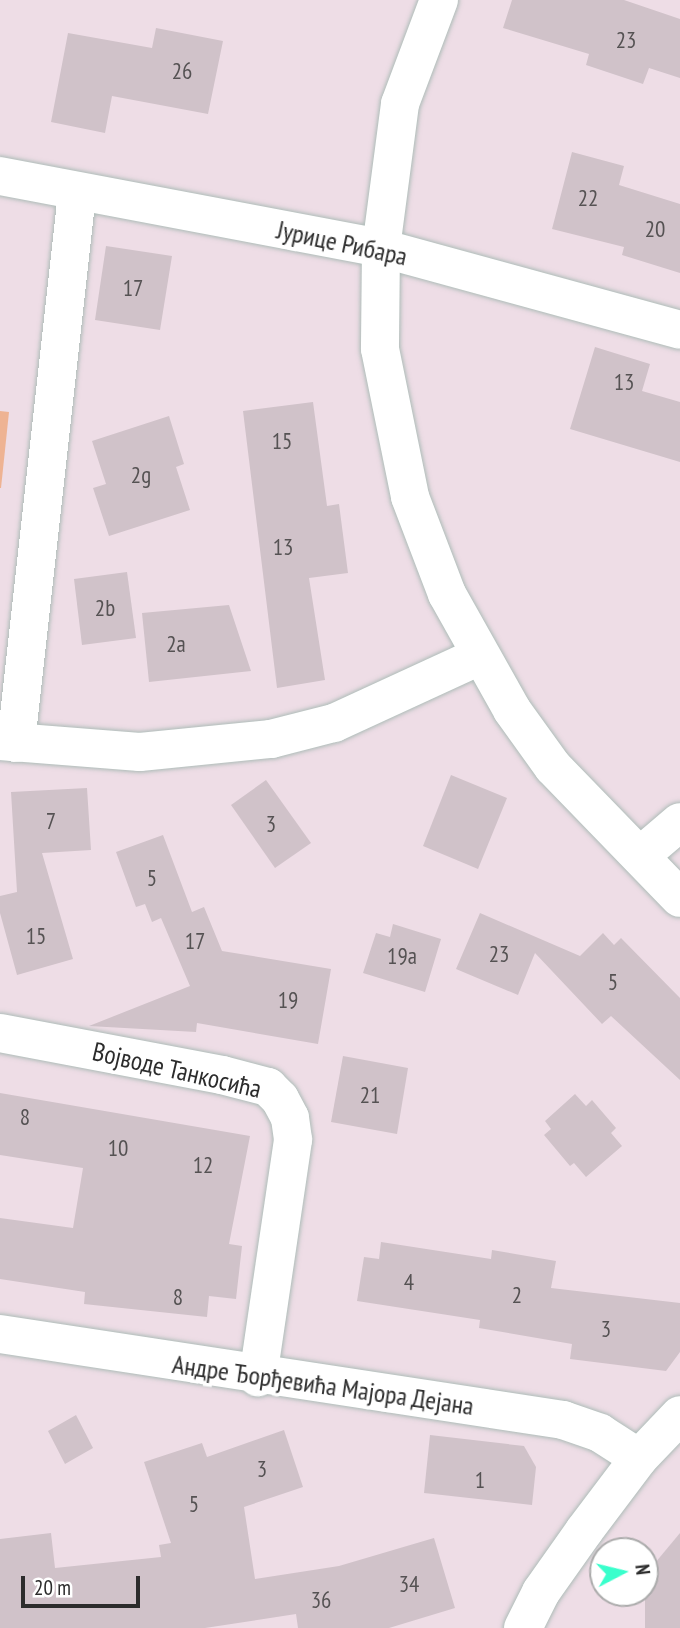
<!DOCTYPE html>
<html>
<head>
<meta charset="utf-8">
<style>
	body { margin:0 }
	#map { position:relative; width:680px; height:1628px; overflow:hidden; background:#eedde6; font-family:"PT Sans Narrow",sans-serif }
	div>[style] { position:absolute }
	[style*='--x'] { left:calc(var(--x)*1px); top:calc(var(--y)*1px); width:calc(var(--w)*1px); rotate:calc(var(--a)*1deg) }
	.pitch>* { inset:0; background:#eeb393 }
	.building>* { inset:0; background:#d0c2c9 }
	.roads { filter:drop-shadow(0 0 2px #aebcb8) drop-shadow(0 0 2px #aebcb8) }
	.minor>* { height:38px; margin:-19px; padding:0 19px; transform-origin:19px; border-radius:19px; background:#fff }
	span { translate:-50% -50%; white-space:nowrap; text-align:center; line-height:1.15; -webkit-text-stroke:7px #fff; paint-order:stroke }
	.number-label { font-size:23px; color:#555253 }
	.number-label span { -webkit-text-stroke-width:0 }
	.street-label { font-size:26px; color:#2c2c2c }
	.north { position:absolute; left:589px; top:1537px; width:70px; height:70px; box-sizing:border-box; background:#fff; border:2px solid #ababab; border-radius:50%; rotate:83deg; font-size:19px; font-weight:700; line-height:28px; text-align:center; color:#2c2c2c }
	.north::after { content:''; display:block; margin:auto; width:24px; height:32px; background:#39ffcc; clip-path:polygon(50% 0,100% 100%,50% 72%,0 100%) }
	.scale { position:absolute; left:21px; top:1576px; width:119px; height:32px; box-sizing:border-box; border:4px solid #2c2c2c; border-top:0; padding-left:9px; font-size:21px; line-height:24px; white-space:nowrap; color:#2c2c2c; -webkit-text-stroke:5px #fff; paint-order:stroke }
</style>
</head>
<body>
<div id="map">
	<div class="pitch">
		<div style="clip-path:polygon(0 411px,9px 412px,1px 488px,0 488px)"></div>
	</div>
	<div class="building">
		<div style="clip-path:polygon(512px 0,624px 0,680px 19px,680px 78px,649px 68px,643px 84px,586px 65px,589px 54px,503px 28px)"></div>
		<div style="clip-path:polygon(156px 28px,223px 41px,208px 114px,112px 96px,105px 133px,51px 122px,68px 33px,152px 48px)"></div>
		<div style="clip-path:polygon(572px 152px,624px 166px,619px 185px,680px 204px,680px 273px,622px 255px,624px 247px,552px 229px)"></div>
		<div style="clip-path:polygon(106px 246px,172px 256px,160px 330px,95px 320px)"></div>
		<div style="clip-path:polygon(595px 347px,650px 364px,642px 391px,680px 402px,680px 462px,570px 429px)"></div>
		<div style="clip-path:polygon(313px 402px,327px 506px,339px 504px,348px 573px,309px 578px,325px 680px,277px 688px,243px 411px)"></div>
		<div style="clip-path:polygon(169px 416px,184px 464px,176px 467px,190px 510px,109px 536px,93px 488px,106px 484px,92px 441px)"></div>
		<div style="clip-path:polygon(127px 572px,136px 638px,82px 645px,74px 579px)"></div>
		<div style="clip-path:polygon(229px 605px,251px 671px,149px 682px,142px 613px)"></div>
		<div style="clip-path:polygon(451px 775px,507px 798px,478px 869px,423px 846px)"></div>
		<div style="clip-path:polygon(266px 780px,311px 843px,275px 868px,231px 805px)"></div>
		<div style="clip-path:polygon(87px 788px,91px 850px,42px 853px,73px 959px,17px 975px,0 913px,0 896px,17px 892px,11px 792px)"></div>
		<div style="clip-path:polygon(163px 835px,192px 912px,204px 907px,222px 951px,331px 969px,318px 1044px,197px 1023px,196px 1032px,89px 1026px,190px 986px,161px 918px,152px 922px,145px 904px,136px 907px,116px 852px)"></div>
		<div style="clip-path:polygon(480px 913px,580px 956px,603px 933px,614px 945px,621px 938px,680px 998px,680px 1080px,611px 1016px,602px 1024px,535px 953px,518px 995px,456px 969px)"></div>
		<div style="clip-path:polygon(393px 924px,441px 939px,425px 992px,363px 973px,376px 933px,390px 937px)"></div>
		<div style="clip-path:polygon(343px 1056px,408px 1068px,397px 1134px,331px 1122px)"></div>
		<div style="clip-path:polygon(0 1093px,250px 1136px,229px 1244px,242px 1246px,236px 1299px,209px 1296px,207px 1317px,84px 1304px,85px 1292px,0 1279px,0 1218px,73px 1228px,83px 1168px,0 1155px)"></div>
		<div style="clip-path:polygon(575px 1094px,586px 1106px,592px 1100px,616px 1128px,611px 1133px,622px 1146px,586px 1177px,574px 1163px,570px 1166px,544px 1135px,551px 1129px,545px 1121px)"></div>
		<div style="clip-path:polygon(381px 1242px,491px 1259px,492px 1250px,556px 1261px,551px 1288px,680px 1303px,680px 1352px,666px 1371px,570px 1359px,572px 1344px,479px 1328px,480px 1320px,357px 1301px,364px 1257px,379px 1259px)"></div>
		<div style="clip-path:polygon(76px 1415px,93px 1448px,65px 1464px,48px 1431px)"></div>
		<div style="clip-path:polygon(284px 1430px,303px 1487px,244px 1507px,255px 1579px,339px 1566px,434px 1538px,455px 1608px,389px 1628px,298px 1628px,296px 1614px,205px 1628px,0 1628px,0 1539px,51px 1533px,55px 1568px,161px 1557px,159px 1545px,171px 1543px,144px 1462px,202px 1443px,207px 1457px)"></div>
		<div style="clip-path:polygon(430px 1435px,524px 1446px,536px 1467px,532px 1505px,424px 1493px)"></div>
		<div style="clip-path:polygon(680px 1533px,680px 1628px,645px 1628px,645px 1575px)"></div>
	</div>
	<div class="roads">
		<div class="minor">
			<div style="--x:439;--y:0;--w:111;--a:110.6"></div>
			<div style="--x:400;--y:104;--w:145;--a:97.5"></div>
			<div style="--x:381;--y:248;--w:101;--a:90.6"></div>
			<div style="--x:380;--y:349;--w:151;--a:78.5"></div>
			<div style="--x:410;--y:497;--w:104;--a:69.1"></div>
			<div style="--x:447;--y:594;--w:133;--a:60.7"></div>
			<div style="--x:512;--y:710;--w:70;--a:54.3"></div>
			<div style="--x:553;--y:767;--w:182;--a:45.9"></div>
			<div style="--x:0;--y:176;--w:388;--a:10.7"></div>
			<div style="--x:381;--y:248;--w:310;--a:15.3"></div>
			<div style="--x:0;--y:741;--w:140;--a:4.5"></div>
			<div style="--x:140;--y:752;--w:132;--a:-5.7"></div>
			<div style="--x:271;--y:739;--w:65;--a:-14.3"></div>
			<div style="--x:334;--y:723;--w:161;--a:-24.7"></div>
			<div style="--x:16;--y:743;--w:553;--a:-83.67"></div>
			<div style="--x:640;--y:856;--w:52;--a:-40.4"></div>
			<div style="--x:0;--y:1033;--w:226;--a:10.7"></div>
			<div style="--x:222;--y:1075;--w:48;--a:14.6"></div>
			<div style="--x:268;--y:1087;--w:17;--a:45"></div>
			<div style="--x:280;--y:1099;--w:21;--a:62"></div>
			<div style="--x:290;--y:1118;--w:22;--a:82"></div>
			<div style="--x:293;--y:1140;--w:240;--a:98.4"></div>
			<div style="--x:0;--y:1334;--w:570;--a:8.68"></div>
			<div style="--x:563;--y:1420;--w:39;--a:19"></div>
			<div style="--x:600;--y:1433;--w:46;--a:32.7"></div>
			<div style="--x:523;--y:1628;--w:40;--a:-63.4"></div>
			<div style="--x:541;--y:1592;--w:75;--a:-54.8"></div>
			<div style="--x:584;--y:1531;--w:91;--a:-53"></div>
			<div style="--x:639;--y:1458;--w:59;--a:-46.4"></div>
		</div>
	</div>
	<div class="number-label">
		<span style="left:626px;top:40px">23</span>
		<span style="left:182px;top:71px">26</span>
		<span style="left:588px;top:198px">22</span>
		<span style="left:655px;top:229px">20</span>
		<span style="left:133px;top:288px">17</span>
		<span style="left:624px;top:382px">13</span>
		<span style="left:282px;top:441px">15</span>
		<span style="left:141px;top:475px">2g</span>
		<span style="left:283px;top:547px">13</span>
		<span style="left:105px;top:608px">2b</span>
		<span style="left:176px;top:644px">2a</span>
		<span style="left:51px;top:821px">7</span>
		<span style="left:271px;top:824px">3</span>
		<span style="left:152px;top:878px">5</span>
		<span style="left:36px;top:936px">15</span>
		<span style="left:195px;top:941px">17</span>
		<span style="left:499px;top:954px">23</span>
		<span style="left:402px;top:956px">19a</span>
		<span style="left:613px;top:982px">5</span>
		<span style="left:288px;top:1000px">19</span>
		<span style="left:370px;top:1095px">21</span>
		<span style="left:25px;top:1117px">8</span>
		<span style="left:118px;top:1148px">10</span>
		<span style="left:203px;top:1165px">12</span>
		<span style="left:409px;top:1282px">4</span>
		<span style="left:517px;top:1295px">2</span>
		<span style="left:178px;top:1297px">8</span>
		<span style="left:606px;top:1329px">3</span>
		<span style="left:262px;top:1469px">3</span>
		<span style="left:480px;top:1480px">1</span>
		<span style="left:194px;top:1504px">5</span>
		<span style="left:409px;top:1584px">34</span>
		<span style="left:321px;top:1600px">36</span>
	</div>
	<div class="street-label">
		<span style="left:342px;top:243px;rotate:12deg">Јурице Рибара</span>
		<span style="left:177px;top:1070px;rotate:13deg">Војводе Танкосића</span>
		<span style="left:323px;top:1385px;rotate:8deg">Андре Ђорђевића Мајора Дејана</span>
	</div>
	<div class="north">N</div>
	<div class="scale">20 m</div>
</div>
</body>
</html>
